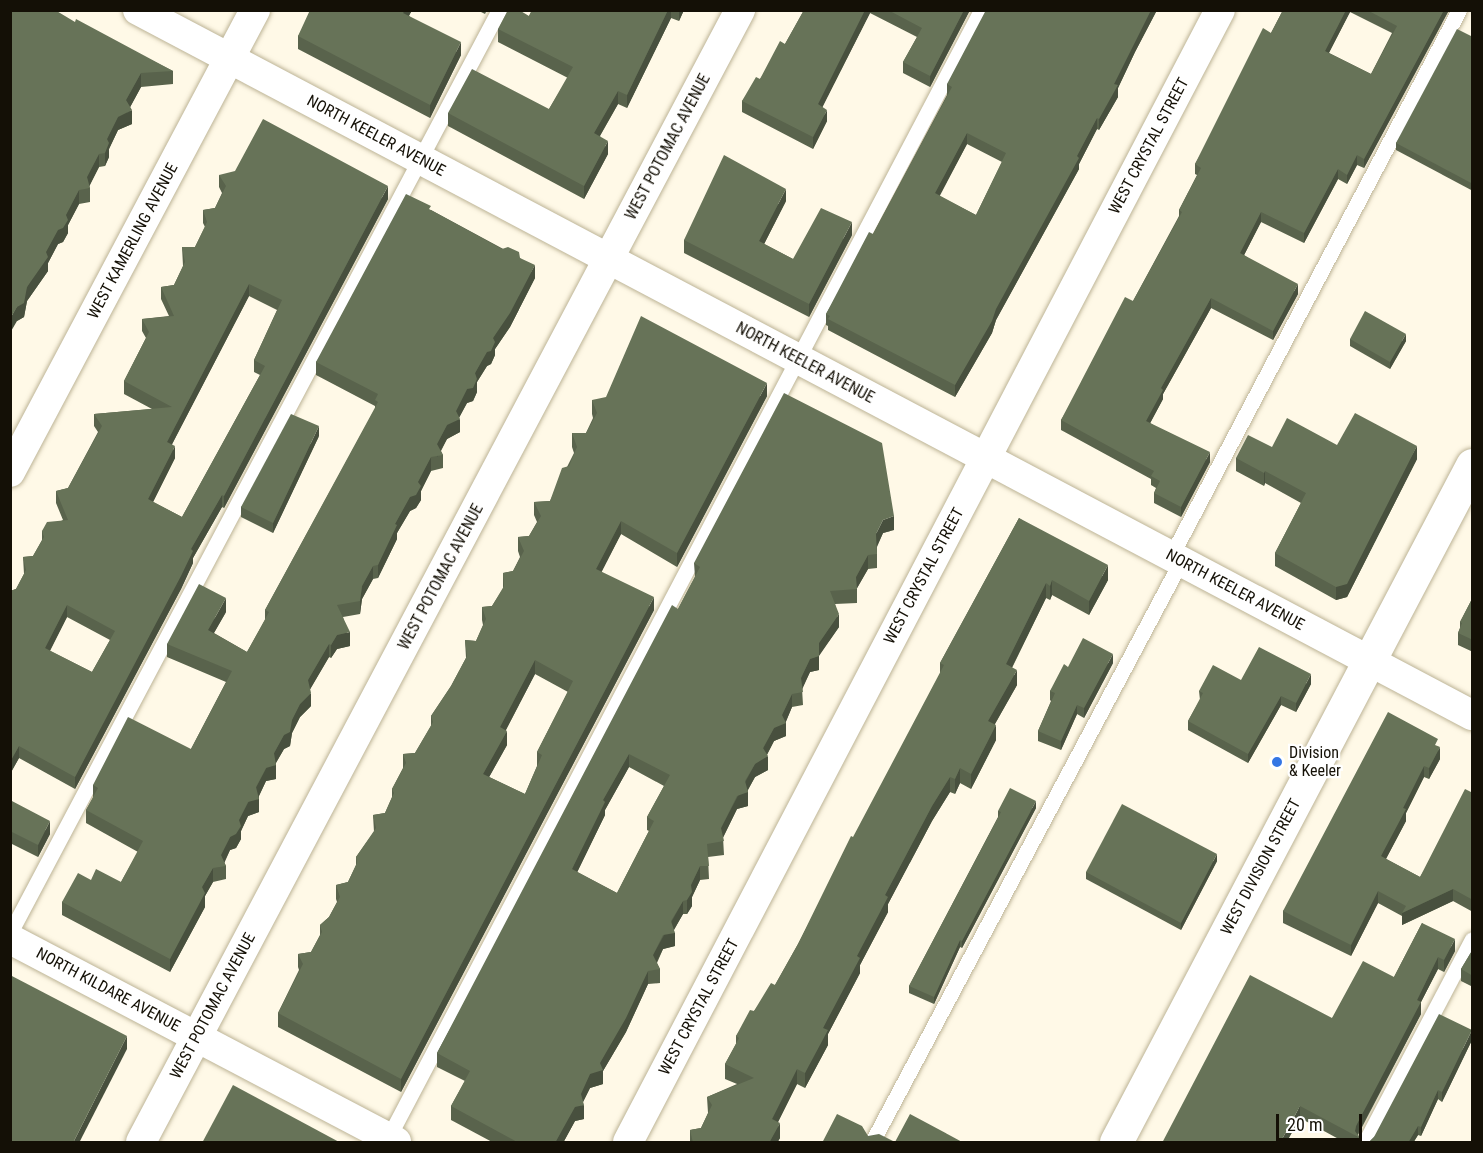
<!DOCTYPE html>
<html>
<head>
<meta charset="utf-8">
<style>
	body { margin:0 }
	#map { position:relative; width:1483px; height:1153px; overflow:hidden; background:#fff9e7; font-family:"Roboto Condensed",sans-serif }
	div>[style] { position:absolute }
	[style*='--x'] { left:calc(var(--x)*1px); top:calc(var(--y)*1px); width:calc(var(--w)*1px); rotate:calc(var(--a)*1deg) }
	.roads { filter:drop-shadow(0 0 2px #bdb496) drop-shadow(0 0 2px #bdb496) }
	.lane>* { height:15px; margin:-7.5px; padding:0 7.5px; transform-origin:7.5px; border-radius:7.5px; background:#fff }
	.street>* { height:30px; margin:-15px; padding:0 15px; transform-origin:15px; border-radius:15px; background:#fff }
	.secondary>* { height:33px; margin:-16.5px; padding:0 16.5px; transform-origin:16.5px; border-radius:16.5px; background:#fff }
	.wall>* { inset:0; background:#59634c }
	.shaded-wall>* { inset:0; background:#48503e }
	.building>* { inset:0; background:#677358 }
	.dots>* { width:16px; height:16px; translate:-50% -50%; box-sizing:border-box; border:3px solid #fff; border-radius:50% }
	span { translate:-50% -50%; white-space:nowrap; text-align:center; line-height:1.15; -webkit-text-stroke:4.5px #fff; paint-order:stroke }
	.street-label { font-size:16px; color:#141006 }
	.poi-label { font-size:16px; color:#141006 }
	.left { translate:0 -50%; text-align:left }
	.frame { position:absolute; inset:0; border:12px solid #141006; pointer-events:none }
	.scale { position:absolute; left:1276px; top:1114px; width:86px; height:27px; box-sizing:border-box; border:3px solid #141006; border-top:0; padding-left:8px; font-size:18px; line-height:21px; white-space:nowrap; color:#141006; -webkit-text-stroke:4px #fff; paint-order:stroke }
</style>
</head>
<body>
<div id="map">
	<div class="roads">
		<div class="lane">
			<div style="--x:1171;--y:556;--w:617;--a:-62.19"></div>
			<div style="--x:10;--y:933;--w:1045;--a:-62.09"></div>
			<div style="--x:386;--y:1142;--w:1279;--a:-62.27"></div>
			<div style="--x:872;--y:1142;--w:658;--a:-61.99"></div>
			<div style="--x:1365;--y:1142;--w:229;--a:-62.2"></div>
		</div>
		<div class="street">
			<div style="--x:138;--y:10;--w:1509;--a:27.86"></div>
			<div style="--x:10;--y:472;--w:523;--a:-62.06"></div>
			<div style="--x:10;--y:939;--w:436;--a:27.7"></div>
			<div style="--x:141;--y:1142;--w:1281;--a:-62.11"></div>
			<div style="--x:628;--y:1142;--w:1277;--a:-62.39"></div>
		</div>
		<div class="secondary">
			<div style="--x:1116;--y:1142;--w:765;--a:-62.26"></div>
		</div>
	</div>
	<div class="wall">
		<div style="clip-path:polygon(318px 10px,412px 10px,409px 16px,461px 55px,430px 118px,298px 49px,298px 36px)"></div>
		<div style="clip-path:polygon(477px 10px,487px 10px,485px 14px)"></div>
		<div style="clip-path:polygon(532px 10px,684px 10px,679px 21px,671px 18px,627px 108px,618px 104px,600px 136px,608px 154px,584px 199px,448px 126px,448px 113px,549px 109px,568px 78px,498px 42px,498px 29px,529px 16px)"></div>
		<div style="clip-path:polygon(804px 10px,970px 10px,930px 87px,903px 73px,903px 62px,917px 37px,870px 13px,822px 107px,827px 121px,813px 149px,742px 112px,742px 101px,760px 79px,785px 44px)"></div>
		<div style="clip-path:polygon(evenodd,1083px 10px,1157px 10px,1135px 52px,1118px 88px,1118px 97px,1099px 130px,1097px 129px,1079px 164px,1079px 169px,996px 320px,992px 333px,955px 397px,828px 330px,828px 326px,826px 325px,826px 314px,873px 234px,947px 95px,947px 84px,1082px 12px,1083px 10px,967px 144px,1002px 162px,976px 215px,939px 196px,967px 144px)"></div>
		<div style="clip-path:polygon(evenodd,1283px 10px,1449px 10px,1364px 168px,1357px 165px,1347px 184px,1338px 179px,1304px 243px,1261px 222px,1244px 255px,1298px 294px,1273px 340px,1211px 308px,1163px 394px,1163px 399px,1150px 423px,1210px 462px,1181px 517px,1154px 503px,1154px 493px,1156px 488px,1151px 485px,1151px 479px,1061px 430px,1061px 420px,1133px 301px,1179px 216px,1179px 210px,1197px 175px,1195px 174px,1195px 164px,1271px 33px,1283px 10px,1350px 12px,1392px 33px,1371px 74px,1329px 53px,1350px 12px)"></div>
		<div style="clip-path:polygon(75px 22px,173px 71px,173px 84px,141px 87px,130px 107px,132px 124px,118px 130px,109px 149px,109px 157px,105px 166px,99px 167px,89px 186px,90px 188px,90px 202px,79px 204px,68px 225px,68px 233px,63px 242px,58px 244px,48px 263px,48px 271px,27px 301px,24px 317px,17px 321px)"></div>
		<div style="clip-path:polygon(1473px 37px,1473px 191px,1396px 150px,1396px 143px)"></div>
		<div style="clip-path:polygon(evenodd,219px 175px,388px 199px,224px 508px,222px 507px,193px 558px,193px 563px,181px 589px,75px 789px,19px 758px,10px 774px,10px 591px,16px 589px,24px 574px,23px 557px,33px 556px,42px 540px,42px 531px,63px 520px,56px 503px,56px 491px,68px 488px,98px 432px,94px 426px,94px 414px,152px 409px,124px 394px,124px 381px,146px 338px,142px 331px,142px 319px,169px 316px,161px 299px,161px 287px,174px 285px,183px 266px,182px 247px,195px 247px,205px 227px,203px 223px,203px 210px,215px 208px,222px 193px,219px 187px,219px 175px,249px 296px,277px 310px,254px 360px,254px 372px,260px 375px,182px 517px,153px 502px,175px 458px,172px 444px,249px 296px,219px 175px,67px 617px,110px 640px,92px 672px,50px 651px,67px 617px)"></div>
		<div style="clip-path:polygon(786px 201px,764px 244px,793px 259px,852px 235px,809px 317px,684px 253px,684px 240px)"></div>
		<div style="clip-path:polygon(431px 210px,520px 258px,535px 278px,510px 327px,495px 349px,495px 355px,491px 364px,487px 366px,477px 382px,477px 392px,473px 401px,467px 403px,459px 417px,460px 432px,447px 439px,441px 451px,443px 455px,443px 468px,431px 471px,421px 491px,421px 500px,416px 508px,410px 511px,397px 533px,397px 539px,378px 578px,373px 579px,362px 599px,360px 614px,343px 617px,350px 646px,337px 649px,331px 658px,329px 657px,310px 689px,311px 706px,300px 717px,292px 733px,290px 746px,284px 749px,276px 763px,276px 779px,266px 781px,259px 796px,259px 812px,248px 816px,241px 831px,241px 839px,236px 848px,230px 850px,224px 862px,226px 866px,226px 879px,213px 882px,205px 896px,205px 907px,170px 972px,62px 915px,62px 902px,91px 880px,121px 882px,138px 852px,86px 823px,86px 810px,93px 798px,93px 785px,191px 749px,226px 682px,167px 657px,167px 644px,226px 612px,214px 633px,247px 652px,265px 620px,265px 610px,375px 409px,375px 406px,316px 375px,316px 362px)"></div>
		<div style="clip-path:polygon(1350px 339px,1406px 341px,1390px 369px,1350px 346px)"></div>
		<div style="clip-path:polygon(evenodd,767px 396px,677px 567px,621px 534px,601px 572px,654px 610px,401px 1092px,278px 1027px,278px 1013px,299px 970px,298px 967px,298px 954px,311px 952px,320px 935px,320px 925px,329px 917px,337px 902px,336px 899px,336px 885px,348px 882px,356px 865px,356px 857px,374px 832px,373px 815px,385px 813px,392px 797px,392px 789px,403px 768px,403px 754px,415px 753px,431px 726px,431px 716px,451px 686px,466px 658px,465px 640px,476px 641px,483px 625px,482px 620px,482px 607px,492px 606px,503px 589px,503px 573px,513px 571px,520px 557px,518px 551px,518px 537px,529px 536px,537px 522px,534px 515px,534px 502px,550px 501px,574px 453px,572px 447px,572px 433px,586px 433px,593px 418px,592px 414px,592px 400px,767px 396px,535px 674px,568px 692px,537px 752px,537px 766px,525px 794px,489px 777px,507px 745px,506px 730px,535px 674px)"></div>
		<div style="clip-path:polygon(319px 436px,273px 533px,241px 517px,241px 507px)"></div>
		<div style="clip-path:polygon(1337px 445px,1417px 459px,1347px 597px,1336px 600px,1275px 566px,1275px 553px,1301px 503px,1265px 483px,1264px 486px,1236px 471px,1236px 458px,1272px 447px)"></div>
		<div style="clip-path:polygon(1019px 518px,1108px 580px,1089px 615px,1052px 595px,1050px 600px,1046px 598px,1012px 668px,1017px 685px,995px 724px,996px 740px,971px 789px,960px 783px,955px 794px,950px 792px,932px 821px,888px 904px,888px 912px,860px 965px,860px 973px,828px 1034px,828px 1045px,805px 1088px,797px 1084px,778px 1122px,780px 1138px,777px 1143px,690px 1143px,690px 1130px,701px 1128px,708px 1113px,707px 1097px,737px 1084px,725px 1079px,725px 1064px,736px 1044px,736px 1036px,754px 1011px,775px 985px,798px 944px,940px 674px,940px 663px)"></div>
		<div style="clip-path:polygon(evenodd,894px 530px,883px 533px,877px 547px,877px 568px,868px 569px,857px 588px,857px 603px,835px 604px,839px 627px,819px 655px,819px 670px,810px 672px,802px 688px,803px 705px,792px 707px,786px 721px,786px 736px,774px 741px,767px 755px,768px 770px,755px 777px,748px 790px,748px 806px,737px 809px,723px 837px,724px 855px,708px 857px,709px 879px,700px 880px,692px 897px,692px 906px,687px 914px,683px 914px,674px 930px,675px 946px,663px 949px,657px 963px,660px 969px,660px 983px,648px 984px,626px 1032px,603px 1071px,603px 1084px,590px 1088px,583px 1102px,584px 1119px,575px 1121px,563px 1143px,494px 1143px,451px 1120px,451px 1106px,465px 1081px,437px 1067px,437px 1053px,678px 609px,695px 577px,694px 563px,894px 530px,629px 767px,664px 786px,647px 817px,647px 830px,649px 831px,617px 893px,577px 872px,605px 815px,605px 810px,629px 767px)"></div>
		<div style="clip-path:polygon(1473px 597px,1473px 652px,1458px 645px,1458px 633px,1460px 628px,1460px 622px)"></div>
		<div style="clip-path:polygon(1113px 663px,1084px 718px,1077px 714px,1061px 750px,1038px 741px,1038px 731px,1051px 701px,1050px 700px,1050px 691px,1068px 667px)"></div>
		<div style="clip-path:polygon(1241px 680px,1311px 684px,1296px 712px,1281px 705px,1248px 763px,1188px 730px,1188px 721px,1200px 700px,1199px 691px)"></div>
		<div style="clip-path:polygon(1438px 746px,1440px 759px,1429px 779px,1424px 777px,1406px 813px,1406px 821px,1386px 859px,1420px 877px,1473px 793px,1473px 912px,1453px 901px,1402px 925px,1402px 916px,1378px 903px,1351px 956px,1283px 923px,1283px 911px)"></div>
		<div style="clip-path:polygon(10px 800px,50px 834px,38px 857px,12px 844px,10px 847px)"></div>
		<div style="clip-path:polygon(1036px 808px,962px 948px,960px 947px,934px 1004px,909px 993px,909px 986px,998px 817px,998px 811px)"></div>
		<div style="clip-path:polygon(1217px 861px,1181px 930px,1086px 879px,1086px 872px)"></div>
		<div style="clip-path:polygon(1422px 923px,1455px 951px,1444px 972px,1438px 969px,1421px 1002px,1421px 1014px,1358px 1135px,1360px 1138px,1360px 1143px,1346px 1143px,1300px 1118px,1286px 1143px,1332px 1018px,1394px 977px)"></div>
		<div style="clip-path:polygon(1473px 949px,1473px 987px,1461px 981px,1461px 969px)"></div>
		<div style="clip-path:polygon(1472px 1040px,1442px 1102px,1438px 1099px,1421px 1136px,1418px 1135px,1413px 1143px,1361px 1143px,1361px 1142px,1370px 1141px)"></div>
	</div>
	<div class="shaded-wall">
		<div style="clip-path:polygon(405px 10px,412px 10px,403px 26px,403px 13px)"></div>
		<div style="clip-path:polygon(668px 10px,671px 10px,671px 18px,627px 108px,627px 95px)"></div>
		<div style="clip-path:polygon(679px 10px,684px 10px,679px 21px)"></div>
		<div style="clip-path:polygon(865px 10px,870px 10px,870px 13px,818px 116px,818px 104px)"></div>
		<div style="clip-path:polygon(964px 10px,970px 10px,930px 87px,930px 76px)"></div>
		<div style="clip-path:polygon(1151px 10px,1157px 10px,1135px 52px,1118px 88px,1118px 97px,1099px 130px,1099px 119px,1114px 84px)"></div>
		<div style="clip-path:polygon(1346px 10px,1350px 10px,1350px 12px,1325px 60px,1325px 51px)"></div>
		<div style="clip-path:polygon(1444px 10px,1449px 10px,1364px 168px,1364px 159px)"></div>
		<div style="clip-path:polygon(461px 42px,461px 55px,430px 118px,430px 105px)"></div>
		<div style="clip-path:polygon(141px 73px,141px 87px,127px 113px,132px 110px,132px 124px,118px 130px,109px 149px,109px 157px,105px 166px,105px 153px,107px 139px,126px 100px)"></div>
		<div style="clip-path:polygon(618px 91px,618px 104px,594px 146px,594px 133px)"></div>
		<div style="clip-path:polygon(827px 110px,827px 121px,813px 149px,813px 137px)"></div>
		<div style="clip-path:polygon(1097px 118px,1097px 129px,1079px 164px,1079px 169px,996px 320px,992px 333px,955px 397px,955px 385px)"></div>
		<div style="clip-path:polygon(967px 133px,967px 144px,935px 205px,935px 193px)"></div>
		<div style="clip-path:polygon(608px 141px,608px 154px,584px 199px,584px 186px)"></div>
		<div style="clip-path:polygon(99px 154px,99px 167px,88px 189px,87px 177px)"></div>
		<div style="clip-path:polygon(1357px 155px,1357px 165px,1347px 184px,1347px 175px)"></div>
		<div style="clip-path:polygon(1338px 169px,1338px 179px,1304px 243px,1304px 233px)"></div>
		<div style="clip-path:polygon(388px 186px,388px 199px,224px 508px,224px 496px)"></div>
		<div style="clip-path:polygon(786px 189px,786px 201px,759px 254px,759px 241px)"></div>
		<div style="clip-path:polygon(79px 190px,79px 204px,68px 225px,68px 233px,63px 242px,58px 244px,48px 263px,48px 271px,27px 301px,24px 317px,17px 321px,10px 333px,10px 319px)"></div>
		<div style="clip-path:polygon(1261px 212px,1261px 222px,1240px 263px,1240px 253px)"></div>
		<div style="clip-path:polygon(852px 222px,852px 235px,809px 317px,809px 304px)"></div>
		<div style="clip-path:polygon(535px 265px,535px 278px,510px 327px,495px 349px,495px 355px,491px 364px,487px 366px,477px 382px,477px 392px,473px 401px,467px 403px,458px 420px,460px 419px,460px 432px,447px 439px,437px 457px,437px 444px,447px 425px,456px 411px,493px 338px)"></div>
		<div style="clip-path:polygon(249px 284px,249px 296px,167px 454px,167px 442px)"></div>
		<div style="clip-path:polygon(1298px 284px,1298px 294px,1273px 340px,1273px 331px)"></div>
		<div style="clip-path:polygon(1211px 298px,1211px 308px,1163px 394px,1163px 399px,1146px 431px,1146px 421px,1161px 388px)"></div>
		<div style="clip-path:polygon(1406px 334px,1406px 341px,1390px 369px,1390px 362px)"></div>
		<div style="clip-path:polygon(767px 383px,767px 396px,677px 567px,677px 553px)"></div>
		<div style="clip-path:polygon(319px 426px,319px 436px,273px 533px,273px 523px)"></div>
		<div style="clip-path:polygon(175px 446px,175px 458px,148px 512px,148px 499px)"></div>
		<div style="clip-path:polygon(1417px 446px,1417px 459px,1347px 597px,1336px 600px,1336px 587px)"></div>
		<div style="clip-path:polygon(1210px 452px,1210px 462px,1181px 517px,1181px 507px)"></div>
		<div style="clip-path:polygon(431px 457px,431px 471px,421px 491px,421px 500px,416px 508px,410px 511px,397px 533px,397px 539px,378px 578px,378px 565px,395px 524px)"></div>
		<div style="clip-path:polygon(1265px 471px,1265px 483px,1264px 486px,1264px 473px)"></div>
		<div style="clip-path:polygon(222px 495px,222px 507px,193px 558px,193px 563px,181px 589px,75px 789px,75px 777px,191px 549px)"></div>
		<div style="clip-path:polygon(894px 516px,894px 530px,883px 533px,876px 548px,876px 534px,883px 520px)"></div>
		<div style="clip-path:polygon(621px 521px,621px 534px,596px 583px,596px 569px)"></div>
		<div style="clip-path:polygon(868px 555px,868px 569px,856px 590px,856px 577px)"></div>
		<div style="clip-path:polygon(1108px 565px,1108px 580px,1089px 615px,1089px 601px)"></div>
		<div style="clip-path:polygon(373px 566px,373px 579px,362px 599px,360px 614px,360px 601px,362px 586px)"></div>
		<div style="clip-path:polygon(1052px 580px,1052px 595px,1050px 600px,1050px 586px)"></div>
		<div style="clip-path:polygon(1046px 583px,1046px 598px,1006px 679px,1006px 664px)"></div>
		<div style="clip-path:polygon(654px 597px,654px 610px,401px 1092px,401px 1079px)"></div>
		<div style="clip-path:polygon(226px 598px,226px 612px,208px 643px,208px 630px)"></div>
		<div style="clip-path:polygon(67px 605px,67px 617px,45px 660px,45px 648px)"></div>
		<div style="clip-path:polygon(839px 614px,839px 627px,819px 656px,819px 643px)"></div>
		<div style="clip-path:polygon(350px 632px,350px 646px,337px 649px,331px 658px,331px 645px,337px 635px)"></div>
		<div style="clip-path:polygon(329px 644px,329px 657px,308px 693px,308px 680px)"></div>
		<div style="clip-path:polygon(1113px 654px,1113px 663px,1084px 718px,1084px 708px)"></div>
		<div style="clip-path:polygon(819px 656px,819px 670px,810px 672px,801px 692px,801px 678px,810px 659px)"></div>
		<div style="clip-path:polygon(535px 660px,535px 674px,500px 741px,500px 727px)"></div>
		<div style="clip-path:polygon(1017px 670px,1017px 685px,988px 736px,988px 721px)"></div>
		<div style="clip-path:polygon(1311px 674px,1311px 684px,1296px 712px,1296px 703px)"></div>
		<div style="clip-path:polygon(311px 693px,311px 706px,300px 717px,292px 733px,290px 746px,284px 749px,274px 766px,276px 765px,276px 779px,266px 781px,257px 800px,259px 799px,259px 812px,248px 816px,241px 831px,241px 839px,236px 848px,230px 850px,223px 866px,221px 855px,239px 820px,300px 704px)"></div>
		<div style="clip-path:polygon(792px 694px,792px 707px,785px 724px,786px 723px,786px 736px,774px 741px,765px 758px,768px 756px,768px 770px,755px 777px,746px 793px,748px 792px,748px 806px,737px 809px,721px 842px,721px 828px,774px 728px,782px 715px)"></div>
		<div style="clip-path:polygon(1281px 696px,1281px 705px,1248px 763px,1248px 754px)"></div>
		<div style="clip-path:polygon(1077px 705px,1077px 714px,1061px 750px,1061px 741px)"></div>
		<div style="clip-path:polygon(996px 725px,996px 740px,971px 789px,971px 774px)"></div>
		<div style="clip-path:polygon(507px 731px,507px 745px,483px 788px,483px 774px)"></div>
		<div style="clip-path:polygon(19px 746px,19px 758px,10px 774px,10px 762px)"></div>
		<div style="clip-path:polygon(1440px 747px,1440px 759px,1429px 779px,1429px 768px)"></div>
		<div style="clip-path:polygon(629px 754px,629px 767px,605px 810px,605px 815px,572px 883px,572px 869px,603px 800px)"></div>
		<div style="clip-path:polygon(1424px 766px,1424px 777px,1406px 813px,1406px 821px,1381px 868px,1381px 856px,1403px 808px)"></div>
		<div style="clip-path:polygon(960px 768px,960px 783px,955px 794px,955px 779px)"></div>
		<div style="clip-path:polygon(950px 777px,950px 792px,932px 821px,888px 904px,888px 912px,860px 965px,860px 973px,828px 1034px,828px 1045px,805px 1088px,805px 1073px,823px 1028px,885px 895px,932px 806px)"></div>
		<div style="clip-path:polygon(1036px 801px,1036px 808px,962px 948px,962px 941px)"></div>
		<div style="clip-path:polygon(50px 821px,50px 834px,38px 857px,38px 845px)"></div>
		<div style="clip-path:polygon(12px 832px,12px 844px,10px 847px,10px 835px)"></div>
		<div style="clip-path:polygon(1217px 854px,1217px 861px,1181px 930px,1181px 923px)"></div>
		<div style="clip-path:polygon(700px 866px,700px 880px,692px 897px,692px 906px,687px 914px,687px 900px,691px 885px)"></div>
		<div style="clip-path:polygon(213px 868px,213px 882px,205px 896px,205px 907px,170px 972px,170px 959px,202px 887px)"></div>
		<div style="clip-path:polygon(1453px 889px,1453px 901px,1402px 925px,1402px 913px)"></div>
		<div style="clip-path:polygon(1378px 891px,1378px 903px,1351px 956px,1351px 945px)"></div>
		<div style="clip-path:polygon(683px 901px,683px 914px,672px 933px,675px 933px,675px 946px,663px 949px,653px 969px,653px 955px)"></div>
		<div style="clip-path:polygon(1455px 939px,1455px 951px,1444px 972px,1444px 960px)"></div>
		<div style="clip-path:polygon(960px 940px,960px 947px,934px 1004px,934px 997px)"></div>
		<div style="clip-path:polygon(1438px 957px,1438px 969px,1421px 1002px,1421px 1014px,1356px 1137px,1355px 1131px,1356px 1126px)"></div>
		<div style="clip-path:polygon(648px 971px,648px 984px,626px 1032px,603px 1071px,603px 1084px,590px 1088px,581px 1106px,584px 1105px,584px 1119px,575px 1121px,563px 1143px,555px 1143px,590px 1074px,600px 1063px)"></div>
		<div style="clip-path:polygon(1472px 1030px,1472px 1040px,1442px 1102px,1442px 1092px)"></div>
		<div style="clip-path:polygon(127px 1036px,127px 1049px,79px 1143px,73px 1143px)"></div>
		<div style="clip-path:polygon(797px 1069px,797px 1084px,772px 1134px,772px 1119px)"></div>
		<div style="clip-path:polygon(1438px 1090px,1438px 1099px,1421px 1136px,1421px 1127px)"></div>
		<div style="clip-path:polygon(1300px 1106px,1300px 1118px,1286px 1143px,1280px 1143px)"></div>
		<div style="clip-path:polygon(780px 1123px,780px 1138px,777px 1143px,769px 1143px)"></div>
		<div style="clip-path:polygon(1418px 1126px,1418px 1135px,1413px 1143px,1408px 1143px)"></div>
	</div>
	<div class="building">
		<div style="clip-path:polygon(10px 10px,55px 10px,75px 22px,76px 19px,173px 71px,141px 73px,126px 100px,132px 110px,118px 117px,107px 139px,109px 143px,105px 153px,99px 154px,87px 177px,90px 188px,79px 190px,66px 215px,68px 220px,63px 228px,58px 230px,46px 252px,48px 257px,27px 287px,24px 303px,17px 307px,10px 319px)"></div>
		<div style="clip-path:polygon(310px 10px,405px 10px,403px 13px,461px 42px,430px 105px,298px 36px)"></div>
		<div style="clip-path:polygon(508px 10px,519px 10px,529px 16px,532px 10px,668px 10px,627px 95px,618px 91px,594px 133px,608px 141px,584px 186px,448px 113px,472px 69px,549px 109px,573px 67px,498px 29px)"></div>
		<div style="clip-path:polygon(804px 10px,865px 10px,818px 104px,827px 110px,813px 137px,742px 101px,756px 77px,760px 79px,780px 41px,785px 44px)"></div>
		<div style="clip-path:polygon(888px 10px,964px 10px,930px 76px,903px 62px,922px 28px)"></div>
		<div style="clip-path:polygon(evenodd,986px 10px,1079px 10px,1082px 12px,1083px 10px,1151px 10px,1114px 84px,1118px 85px,1099px 119px,1097px 118px,1077px 156px,1079px 158px,996px 309px,992px 321px,955px 385px,828px 319px,830px 316px,826px 314px,869px 232px,873px 234px,952px 87px,947px 84px,986px 10px,967px 133px,1006px 153px,976px 215px,935px 193px,967px 133px)"></div>
		<div style="clip-path:polygon(1283px 10px,1346px 10px,1325px 51px,1371px 74px,1397px 26px,1367px 10px,1444px 10px,1364px 159px,1357px 155px,1347px 175px,1338px 169px,1304px 233px,1261px 212px,1240px 253px,1298px 284px,1273px 331px,1211px 298px,1161px 388px,1163px 390px,1146px 421px,1210px 452px,1181px 507px,1154px 493px,1160px 481px,1151px 476px,1154px 471px,1061px 420px,1125px 297px,1133px 301px,1182px 212px,1179px 210px,1201px 168px,1195px 164px,1263px 28px,1271px 33px)"></div>
		<div style="clip-path:polygon(1457px 29px,1473px 37px,1473px 184px,1396px 143px)"></div>
		<div style="clip-path:polygon(evenodd,263px 119px,388px 186px,224px 496px,222px 495px,191px 549px,193px 551px,181px 576px,75px 777px,19px 746px,10px 762px,10px 591px,16px 589px,26px 570px,23px 557px,33px 556px,44px 537px,42px 531px,47px 522px,68px 520px,56px 491px,68px 488px,102px 426px,94px 414px,172px 407px,124px 381px,149px 332px,142px 319px,174px 316px,161px 287px,174px 285px,185px 262px,182px 247px,195px 247px,207px 222px,203px 210px,215px 208px,226px 186px,219px 175px,235px 171px,263px 119px,249px 284px,282px 300px,254px 360px,265px 366px,182px 517px,148px 499px,175px 446px,167px 442px,249px 284px,263px 119px,67px 605px,115px 631px,92px 672px,45px 648px,67px 605px)"></div>
		<div style="clip-path:polygon(724px 155px,786px 189px,759px 241px,793px 259px,821px 208px,852px 222px,809px 304px,684px 240px)"></div>
		<div style="clip-path:polygon(406px 194px,431px 206px,429px 209px,502px 249px,508px 247px,519px 252px,520px 258px,535px 265px,510px 313px,493px 338px,495px 342px,491px 351px,487px 352px,475px 373px,477px 379px,473px 388px,467px 389px,456px 411px,460px 419px,447px 425px,437px 444px,443px 455px,431px 457px,418px 482px,421px 486px,416px 495px,410px 497px,395px 524px,397px 525px,378px 565px,373px 566px,362px 586px,360px 601px,337px 605px,350px 632px,337px 635px,331px 645px,329px 644px,308px 680px,311px 693px,300px 704px,292px 720px,290px 732px,284px 735px,274px 753px,276px 765px,266px 768px,256px 787px,259px 799px,248px 802px,239px 820px,241px 826px,236px 834px,230px 837px,221px 855px,226px 866px,213px 868px,202px 887px,205px 893px,170px 959px,62px 902px,78px 873px,91px 880px,96px 869px,121px 882px,143px 841px,86px 810px,98px 788px,93px 785px,128px 717px,191px 749px,232px 671px,167px 644px,199px 584px,226px 598px,208px 630px,247px 652px,269px 612px,265px 610px,378px 402px,375px 400px,378px 394px,316px 362px)"></div>
		<div style="clip-path:polygon(1365px 311px,1406px 334px,1390px 362px,1350px 339px)"></div>
		<div style="clip-path:polygon(evenodd,641px 316px,767px 383px,677px 553px,621px 521px,596px 569px,654px 597px,401px 1079px,278px 1013px,303px 964px,298px 954px,311px 952px,322px 932px,320px 925px,329px 917px,340px 897px,336px 885px,348px 882px,357px 863px,356px 857px,376px 828px,373px 815px,385px 813px,394px 793px,392px 789px,406px 763px,403px 754px,415px 753px,433px 722px,431px 716px,451px 686px,467px 656px,465px 640px,476px 641px,486px 619px,482px 607px,492px 606px,504px 586px,503px 573px,513px 571px,524px 551px,518px 537px,529px 536px,541px 516px,534px 502px,550px 501px,562px 468px,569px 466px,577px 447px,572px 433px,586px 433px,597px 413px,592px 400px,606px 397px,641px 316px,535px 660px,573px 681px,537px 752px,542px 755px,525px 794px,483px 774px,507px 731px,500px 727px,535px 660px)"></div>
		<div style="clip-path:polygon(evenodd,784px 393px,882px 443px,894px 516px,883px 520px,876px 534px,877px 554px,868px 555px,856px 577px,857px 589px,830px 591px,839px 614px,819px 643px,819px 656px,810px 659px,801px 678px,803px 692px,792px 694px,782px 715px,786px 723px,774px 728px,763px 748px,768px 756px,755px 764px,745px 781px,748px 792px,737px 796px,721px 828px,724px 841px,707px 844px,709px 866px,700px 866px,691px 885px,692px 892px,687px 900px,683px 901px,671px 921px,675px 933px,663px 935px,653px 955px,660px 969px,648px 971px,626px 1018px,600px 1063px,603px 1070px,590px 1074px,581px 1094px,584px 1105px,575px 1107px,555px 1143px,519px 1143px,451px 1106px,470px 1071px,437px 1053px,672px 605px,678px 609px,700px 567px,694px 563px,784px 393px,629px 754px,670px 775px,647px 817px,654px 821px,617px 893px,572px 869px,605px 802px,603px 800px,629px 754px)"></div>
		<div style="clip-path:polygon(1355px 413px,1417px 446px,1347px 584px,1336px 587px,1275px 553px,1306px 493px,1265px 471px,1264px 473px,1236px 458px,1248px 435px,1272px 447px,1287px 418px,1337px 445px)"></div>
		<div style="clip-path:polygon(291px 414px,319px 426px,273px 523px,241px 507px)"></div>
		<div style="clip-path:polygon(1019px 518px,1108px 565px,1089px 601px,1052px 580px,1050px 586px,1046px 583px,1006px 664px,1017px 670px,988px 721px,996px 725px,971px 774px,960px 768px,955px 779px,950px 777px,932px 806px,885px 895px,888px 897px,857px 956px,860px 958px,823px 1028px,828px 1030px,805px 1073px,797px 1069px,772px 1119px,780px 1123px,769px 1143px,693px 1143px,690px 1130px,701px 1128px,712px 1105px,707px 1097px,754px 1078px,725px 1064px,739px 1038px,736px 1036px,750px 1010px,754px 1011px,771px 983px,775px 985px,798px 944px,851px 836px,853px 837px,944px 665px,940px 663px)"></div>
		<div style="clip-path:polygon(1473px 597px,1473px 640px,1458px 633px,1462px 623px,1460px 622px)"></div>
		<div style="clip-path:polygon(1083px 638px,1113px 654px,1084px 708px,1077px 705px,1061px 741px,1038px 731px,1055px 693px,1050px 691px,1064px 664px,1068px 667px)"></div>
		<div style="clip-path:polygon(1259px 647px,1311px 674px,1296px 703px,1281px 696px,1248px 754px,1188px 721px,1203px 693px,1199px 691px,1213px 665px,1241px 680px)"></div>
		<div style="clip-path:polygon(1388px 712px,1438px 739px,1435px 745px,1440px 747px,1429px 768px,1424px 766px,1403px 808px,1406px 809px,1381px 856px,1420px 877px,1465px 789px,1473px 793px,1473px 900px,1453px 889px,1402px 913px,1406px 906px,1378px 891px,1351px 945px,1283px 911px)"></div>
		<div style="clip-path:polygon(1010px 788px,1036px 801px,962px 941px,960px 940px,934px 997px,909px 986px,1001px 812px,998px 811px)"></div>
		<div style="clip-path:polygon(10px 800px,50px 821px,38px 845px,12px 832px,10px 835px)"></div>
		<div style="clip-path:polygon(1122px 804px,1217px 854px,1181px 923px,1086px 872px)"></div>
		<div style="clip-path:polygon(1422px 923px,1455px 939px,1444px 960px,1438px 957px,1417px 1000px,1421px 1002px,1356px 1126px,1355px 1131px,1360px 1138px,1300px 1106px,1280px 1143px,1162px 1143px,1250px 975px,1332px 1018px,1363px 961px,1394px 977px)"></div>
		<div style="clip-path:polygon(1473px 949px,1473px 976px,1461px 969px)"></div>
		<div style="clip-path:polygon(10px 975px,127px 1036px,73px 1143px,10px 1143px)"></div>
		<div style="clip-path:polygon(1439px 1014px,1472px 1030px,1442px 1092px,1438px 1090px,1421px 1127px,1418px 1126px,1408px 1143px,1363px 1143px,1361px 1142px,1370px 1141px,1374px 1137px)"></div>
		<div style="clip-path:polygon(233px 1085px,341px 1143px,202px 1143px)"></div>
		<div style="clip-path:polygon(837px 1114px,862px 1126px,868px 1136px,879px 1134px,895px 1142px,910px 1114px,964px 1143px,822px 1143px)"></div>
	</div>
	<div class="dots">
		<div style="left:1277px;top:762px;background:#3476e4"></div>
	</div>
	<div class="street-label">
		<span style="left:376px;top:136px;rotate:28deg">NORTH KEELER AVENUE</span>
		<span style="left:1149px;top:146px;rotate:-62deg">WEST CRYSTAL STREET</span>
		<span style="left:668px;top:147px;rotate:-62deg">WEST POTOMAC AVENUE</span>
		<span style="left:133px;top:241px;rotate:-62deg">WEST KAMERLING AVENUE</span>
		<span style="left:805px;top:363px;rotate:28deg">NORTH KEELER AVENUE</span>
		<span style="left:924px;top:576px;rotate:-62deg">WEST CRYSTAL STREET</span>
		<span style="left:441px;top:577px;rotate:-62deg">WEST POTOMAC AVENUE</span>
		<span style="left:1235px;top:590px;rotate:28deg">NORTH KEELER AVENUE</span>
		<span style="left:1261px;top:867px;rotate:-62deg">WEST DIVISION STREET</span>
		<span style="left:108px;top:990px;rotate:28deg">NORTH KILDARE AVENUE</span>
		<span style="left:213px;top:1006px;rotate:-62deg">WEST POTOMAC AVENUE</span>
		<span style="left:699px;top:1007px;rotate:-62deg">WEST CRYSTAL STREET</span>
	</div>
	<div class="poi-label">
		<span class="left" style="left:1289px;top:762px">Division<br>&amp; Keeler</span>
	</div>
	<div class="frame"></div>
	<div class="scale">20 m</div>
</div>
</body>
</html>
